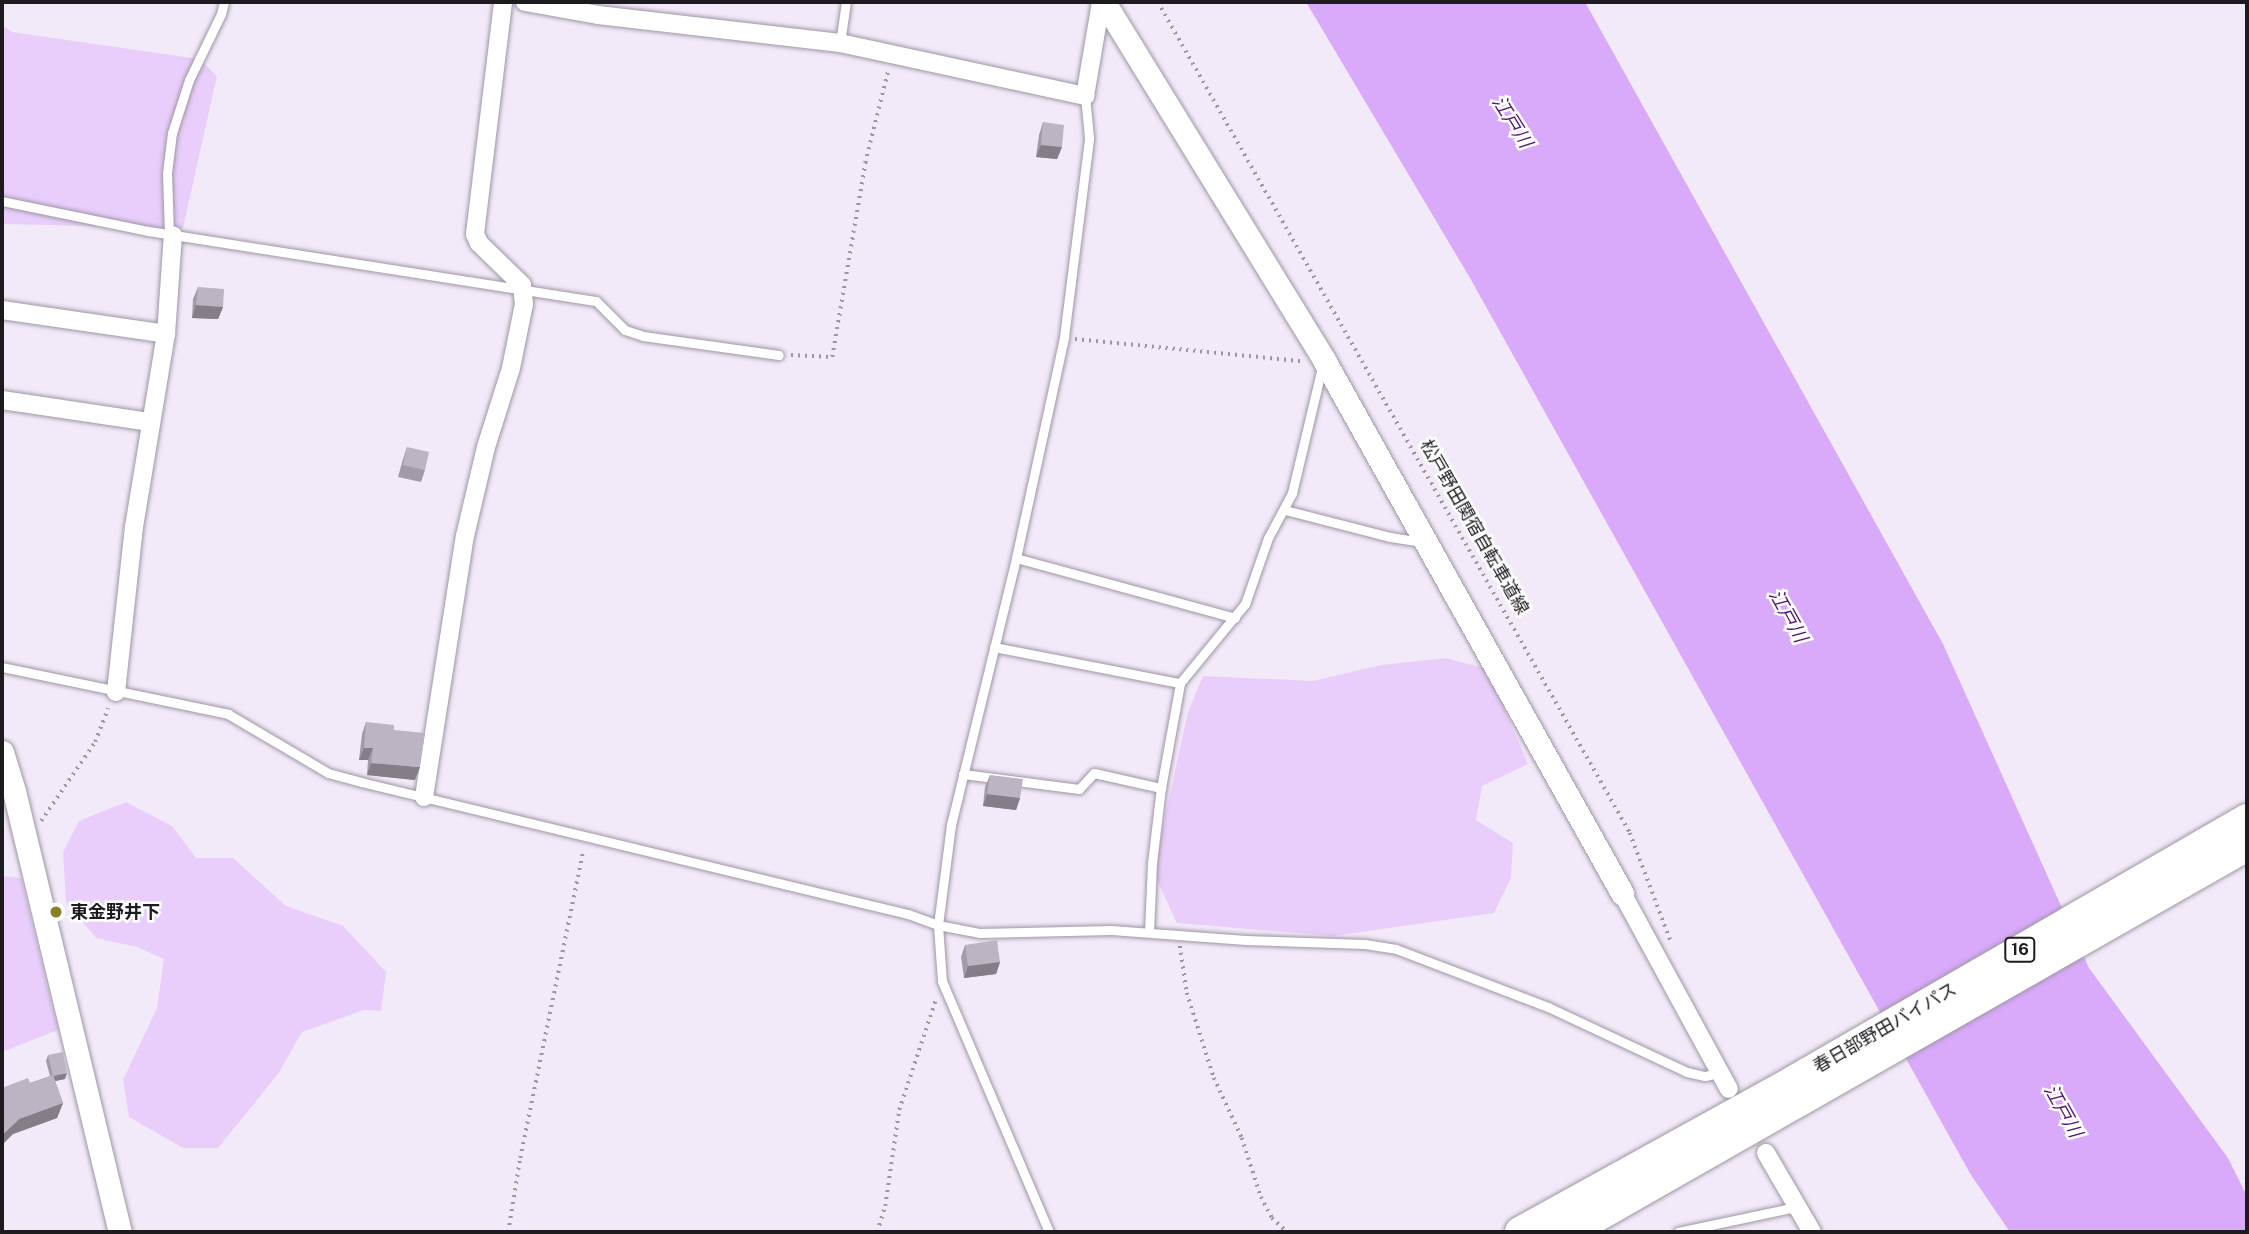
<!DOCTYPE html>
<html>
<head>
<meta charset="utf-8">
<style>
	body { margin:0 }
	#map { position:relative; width:2249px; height:1234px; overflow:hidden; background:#f3eaf9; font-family:"Public Sans","Noto Sans JP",sans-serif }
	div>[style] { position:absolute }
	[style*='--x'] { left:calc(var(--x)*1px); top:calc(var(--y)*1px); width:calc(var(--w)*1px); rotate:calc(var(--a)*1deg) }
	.green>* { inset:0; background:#e9cefc }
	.water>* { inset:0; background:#d9a9fa }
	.path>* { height:3.5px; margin-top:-1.75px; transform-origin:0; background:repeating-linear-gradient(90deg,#9c96a0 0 2px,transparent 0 7px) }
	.roads { filter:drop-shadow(0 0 2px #9e96a4) drop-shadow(0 0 2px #9e96a4) }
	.service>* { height:9px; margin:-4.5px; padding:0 4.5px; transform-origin:4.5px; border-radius:4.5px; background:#fff }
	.minor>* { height:18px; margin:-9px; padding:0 9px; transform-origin:9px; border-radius:9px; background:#fff }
	.tertiary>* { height:23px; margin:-11.5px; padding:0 11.5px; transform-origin:11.5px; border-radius:11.5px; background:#fff }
	.trunk>* { height:30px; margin:-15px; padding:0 15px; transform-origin:15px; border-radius:15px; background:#fff }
	.wall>* { inset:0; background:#a29ba7 }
	.shaded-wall>* { inset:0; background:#847e88 }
	.building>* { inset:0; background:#bcb4c2 }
	.dots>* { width:19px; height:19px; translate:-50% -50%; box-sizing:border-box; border:4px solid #fff; border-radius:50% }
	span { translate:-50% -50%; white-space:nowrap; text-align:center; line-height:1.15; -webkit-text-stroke:5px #fff; paint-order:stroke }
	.shield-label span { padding:2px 5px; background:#fff; border:2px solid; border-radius:5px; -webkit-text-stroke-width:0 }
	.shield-label { font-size:16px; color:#1e1b20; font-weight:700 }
	.street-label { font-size:18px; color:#1e1b20 }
	.poi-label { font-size:18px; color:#1e1b20; font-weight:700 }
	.left { translate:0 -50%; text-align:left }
	.water-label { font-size:19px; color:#551674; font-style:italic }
	.frame { position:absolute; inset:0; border:4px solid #1e1b20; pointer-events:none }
</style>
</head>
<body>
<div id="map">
	<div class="green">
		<div style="clip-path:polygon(2px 25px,12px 32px,199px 59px,217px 76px,183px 228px,2px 224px)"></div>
		<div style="clip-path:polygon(1446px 658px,1487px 669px,1528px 764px,1482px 786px,1476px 820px,1513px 843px,1511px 878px,1494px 913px,1333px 936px,1177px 923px,1153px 872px,1188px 712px,1203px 676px,1313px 681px,1381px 665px)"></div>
		<div style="clip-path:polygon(126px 802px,172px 826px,196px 858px,233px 858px,286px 906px,343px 926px,386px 972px,381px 1011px,364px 1010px,302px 1032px,278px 1074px,218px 1148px,183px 1148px,129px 1117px,123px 1080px,157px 1008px,164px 959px,137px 947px,96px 938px,66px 902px,63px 852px,79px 821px)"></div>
		<div style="clip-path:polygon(2px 876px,21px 878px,58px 1030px,2px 1052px)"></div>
	</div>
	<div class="water">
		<div style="clip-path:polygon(1306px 2px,1585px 2px,1943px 644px,2089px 968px,2228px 1158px,2247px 1196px,2247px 1232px,2010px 1232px,1971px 1175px,1470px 278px)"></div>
	</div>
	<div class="path">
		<div style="--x:1158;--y:2;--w:956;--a:60.4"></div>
		<div style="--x:1630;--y:833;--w:116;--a:69.4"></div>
		<div style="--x:1075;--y:339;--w:227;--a:5.6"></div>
		<div style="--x:791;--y:355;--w:41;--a:2.8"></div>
		<div style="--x:832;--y:357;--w:197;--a:-80.3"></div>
		<div style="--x:865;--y:163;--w:95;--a:-76"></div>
		<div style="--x:41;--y:821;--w:96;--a:-55.6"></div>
		<div style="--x:95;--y:742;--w:36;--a:-69"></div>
		<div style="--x:1180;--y:946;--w:48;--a:81.5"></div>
		<div style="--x:1187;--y:993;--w:89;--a:72.4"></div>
		<div style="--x:1214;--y:1078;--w:66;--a:65"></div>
		<div style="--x:1242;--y:1138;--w:62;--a:72.1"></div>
		<div style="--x:1261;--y:1197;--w:24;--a:62"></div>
		<div style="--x:1272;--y:1218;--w:21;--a:43"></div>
		<div style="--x:508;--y:1232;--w:75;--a:-80.8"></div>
		<div style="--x:520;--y:1158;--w:314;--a:-78.4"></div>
		<div style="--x:877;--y:1232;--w:27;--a:-73"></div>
		<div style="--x:885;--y:1206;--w:97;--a:-81.7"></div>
		<div style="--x:899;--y:1110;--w:117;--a:-71.6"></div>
	</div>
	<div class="roads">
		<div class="service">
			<div style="--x:840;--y:43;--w:41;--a:-81.7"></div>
			<div style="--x:2;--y:201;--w:149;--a:11.6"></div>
			<div style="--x:148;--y:231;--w:453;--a:8.9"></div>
			<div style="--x:596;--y:301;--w:41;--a:45"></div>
			<div style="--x:625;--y:330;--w:19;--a:18"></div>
			<div style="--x:643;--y:336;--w:137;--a:8"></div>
			<div style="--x:169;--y:234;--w:61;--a:-91.9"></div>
			<div style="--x:167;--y:173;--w:40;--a:-82.9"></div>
			<div style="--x:172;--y:133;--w:56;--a:-72.2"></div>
			<div style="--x:189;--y:80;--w:73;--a:-64.1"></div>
			<div style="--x:221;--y:14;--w:12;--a:-76"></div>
			<div style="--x:1285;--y:510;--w:108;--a:14.4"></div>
			<div style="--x:1390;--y:537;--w:33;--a:9"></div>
			<div style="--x:1016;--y:558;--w:227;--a:15.3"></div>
			<div style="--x:994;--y:647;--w:189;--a:11"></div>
			<div style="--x:2;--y:667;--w:231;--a:11.7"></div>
			<div style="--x:228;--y:714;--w:116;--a:30.5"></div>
			<div style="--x:328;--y:773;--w:34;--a:15"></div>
			<div style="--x:361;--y:782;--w:563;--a:13.57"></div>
			<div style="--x:908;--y:914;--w:32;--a:20"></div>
			<div style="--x:938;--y:925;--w:43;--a:10.8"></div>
			<div style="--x:980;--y:933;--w:131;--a:-1.3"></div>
			<div style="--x:1111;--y:930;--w:135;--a:4.2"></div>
			<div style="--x:1246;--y:940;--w:119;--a:1.9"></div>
			<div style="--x:1365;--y:944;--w:31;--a:9"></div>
			<div style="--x:1396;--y:949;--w:163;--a:20.9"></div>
			<div style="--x:1548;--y:1007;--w:153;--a:25.1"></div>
			<div style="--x:1687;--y:1072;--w:18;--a:13"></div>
			<div style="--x:1705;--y:1076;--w:13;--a:-13"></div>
			<div style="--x:963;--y:774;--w:117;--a:7.4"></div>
			<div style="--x:1079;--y:789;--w:22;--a:-47"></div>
			<div style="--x:1094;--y:773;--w:69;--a:12.6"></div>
			<div style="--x:1149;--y:932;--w:69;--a:-87.5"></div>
			<div style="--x:1152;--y:863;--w:76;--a:-83.2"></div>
			<div style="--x:1161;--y:788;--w:107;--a:-79.7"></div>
			<div style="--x:1180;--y:683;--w:102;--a:-50.6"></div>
			<div style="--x:1245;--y:604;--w:70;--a:-70.8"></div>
			<div style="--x:1268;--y:538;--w:51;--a:-61.9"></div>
			<div style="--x:1292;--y:493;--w:130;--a:-76.6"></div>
			<div style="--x:1049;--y:1232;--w:273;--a:-113.1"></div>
			<div style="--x:942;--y:981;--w:56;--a:-94.1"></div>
			<div style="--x:938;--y:925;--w:101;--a:-82.6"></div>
			<div style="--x:951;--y:825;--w:275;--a:-76.3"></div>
			<div style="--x:1016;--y:558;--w:226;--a:-77.7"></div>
			<div style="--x:1064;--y:337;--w:201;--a:-82.8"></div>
			<div style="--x:1089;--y:138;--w:42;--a:-95.4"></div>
			<div style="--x:1678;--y:1232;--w:121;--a:-12"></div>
		</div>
		<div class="minor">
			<div style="--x:525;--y:2;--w:74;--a:10.1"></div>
			<div style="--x:598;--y:15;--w:244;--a:6.6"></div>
			<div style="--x:840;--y:43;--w:251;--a:12.2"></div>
			<div style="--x:1085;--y:96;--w:95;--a:-80.3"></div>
			<div style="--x:2;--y:310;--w:166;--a:8.3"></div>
			<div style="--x:2;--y:400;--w:150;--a:8.5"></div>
			<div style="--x:116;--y:692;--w:166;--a:-83.8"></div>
			<div style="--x:134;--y:527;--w:196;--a:-80.6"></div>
			<div style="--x:166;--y:334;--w:99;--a:-86"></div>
			<div style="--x:424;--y:797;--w:264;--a:-81.1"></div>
			<div style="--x:465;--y:536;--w:91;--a:-76.7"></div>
			<div style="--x:486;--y:447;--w:83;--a:-72.4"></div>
			<div style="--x:511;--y:368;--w:65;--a:-78.5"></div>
			<div style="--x:524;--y:304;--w:19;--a:-96"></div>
			<div style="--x:522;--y:285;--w:60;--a:-135.7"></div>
			<div style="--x:479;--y:243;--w:10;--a:-114"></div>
			<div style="--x:475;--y:234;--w:234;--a:-83.1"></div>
			<div style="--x:1622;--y:893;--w:223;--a:61.4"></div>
			<div style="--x:1766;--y:1153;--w:91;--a:59.8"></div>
		</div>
		<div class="tertiary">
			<div style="--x:1104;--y:2;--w:420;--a:58.4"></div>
			<div style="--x:1324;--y:360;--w:611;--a:60.79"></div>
			<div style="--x:2;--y:752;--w:41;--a:72.9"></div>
			<div style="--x:14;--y:791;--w:454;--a:76.5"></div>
		</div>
		<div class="trunk">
			<div style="--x:1520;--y:1232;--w:312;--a:-28.9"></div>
			<div style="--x:1793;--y:1081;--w:524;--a:-29.99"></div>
			<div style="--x:1570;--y:1232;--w:779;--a:-29.69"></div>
		</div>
	</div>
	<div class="wall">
		<div style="clip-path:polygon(1043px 122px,1062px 147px,1057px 159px,1036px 157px,1039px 135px)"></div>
		<div style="clip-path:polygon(198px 287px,223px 307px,218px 319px,192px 318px,193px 299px)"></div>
		<div style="clip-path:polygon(407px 447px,425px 470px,421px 482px,398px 477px,403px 459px)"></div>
		<div style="clip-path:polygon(366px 722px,394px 730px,415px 780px,367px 775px,368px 760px,359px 760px,362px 734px)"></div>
		<div style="clip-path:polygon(990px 775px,1020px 798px,1016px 810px,983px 806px,985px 787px)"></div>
		<div style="clip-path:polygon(965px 945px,1000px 962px,996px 974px,964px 978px,961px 957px)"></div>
		<div style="clip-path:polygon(48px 1055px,65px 1079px,55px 1081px,63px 1103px,57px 1118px,13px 1134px,30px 1083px,50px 1076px,46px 1061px)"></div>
	</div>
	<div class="shaded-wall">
		<div style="clip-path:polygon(1041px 145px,1062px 147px,1057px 159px,1036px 157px)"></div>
		<div style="clip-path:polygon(196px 305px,223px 307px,218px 319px,192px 318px)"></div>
		<div style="clip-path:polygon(364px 748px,373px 748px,368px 760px,359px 760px)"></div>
		<div style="clip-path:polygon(371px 763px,420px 767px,415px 780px,367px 775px)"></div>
		<div style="clip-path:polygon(987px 794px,1020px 798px,1016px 810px,983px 806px)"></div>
		<div style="clip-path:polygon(1000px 962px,996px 974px,964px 978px,968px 966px)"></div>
		<div style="clip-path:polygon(67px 1073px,65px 1079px,51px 1082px,53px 1076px)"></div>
		<div style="clip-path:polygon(63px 1103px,57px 1118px,13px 1134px,2px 1145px,2px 1135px,19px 1119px)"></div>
	</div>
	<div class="building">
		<div style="clip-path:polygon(1043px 122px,1064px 125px,1062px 147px,1041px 145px)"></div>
		<div style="clip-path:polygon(198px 287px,224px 289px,223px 307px,196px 305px)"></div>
		<div style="clip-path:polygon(407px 447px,429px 452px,425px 470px,403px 465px)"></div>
		<div style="clip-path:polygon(366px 722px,394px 725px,394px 730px,425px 733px,420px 767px,371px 763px,373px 748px,364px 748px)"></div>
		<div style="clip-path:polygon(990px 775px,1023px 779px,1020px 798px,987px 794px)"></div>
		<div style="clip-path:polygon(997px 940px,1000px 962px,968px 966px,965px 945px)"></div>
		<div style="clip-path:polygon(63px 1052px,67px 1073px,53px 1076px,48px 1055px)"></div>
		<div style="clip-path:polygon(53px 1075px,63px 1103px,19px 1119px,2px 1135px,2px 1088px,28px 1078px,30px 1083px)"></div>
	</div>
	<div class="dots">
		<div style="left:56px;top:912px;background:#8b7e25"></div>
	</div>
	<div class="shield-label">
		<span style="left:2020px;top:950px">16</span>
	</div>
	<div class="street-label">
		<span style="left:1474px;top:527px;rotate:60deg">松戸野田関宿自転車道線</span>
		<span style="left:1885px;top:1028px;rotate:-30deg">春日部野田バイパス</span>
	</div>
	<div class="poi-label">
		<span class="left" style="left:70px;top:912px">東金野井下</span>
	</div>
	<div class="water-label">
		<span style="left:1512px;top:122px;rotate:58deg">江戸川</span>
		<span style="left:1788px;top:616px;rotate:61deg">江戸川</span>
		<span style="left:2063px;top:1111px;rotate:61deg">江戸川</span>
	</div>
	<div class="frame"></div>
</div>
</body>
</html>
